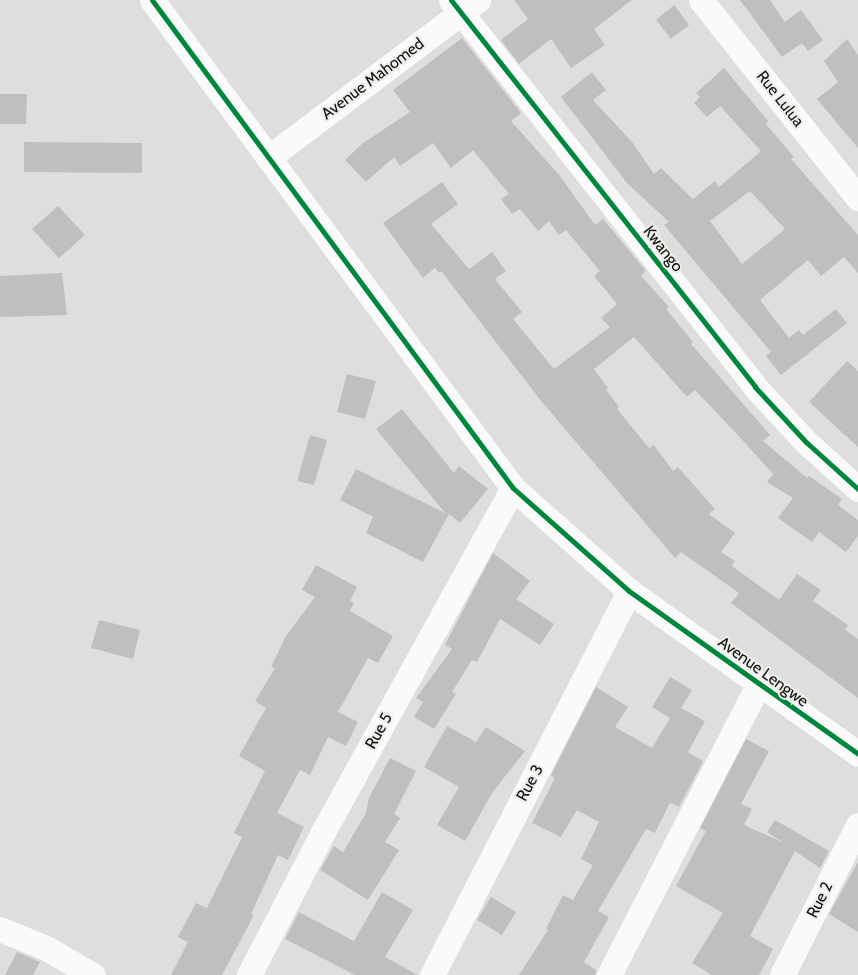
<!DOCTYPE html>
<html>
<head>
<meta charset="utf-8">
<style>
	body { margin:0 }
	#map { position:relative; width:858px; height:975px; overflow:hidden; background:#dfdedd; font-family:Cabin,sans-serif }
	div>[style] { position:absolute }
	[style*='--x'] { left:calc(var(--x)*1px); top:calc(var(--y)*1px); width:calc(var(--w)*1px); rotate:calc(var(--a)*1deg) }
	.building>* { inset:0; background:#c0bfbe }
	.minor>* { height:25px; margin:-12.5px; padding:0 12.5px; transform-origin:12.5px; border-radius:12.5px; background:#fafafa }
	.cycleway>* { height:5px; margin:-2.5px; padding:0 2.5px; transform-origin:2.5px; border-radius:2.5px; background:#00873e }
	span { translate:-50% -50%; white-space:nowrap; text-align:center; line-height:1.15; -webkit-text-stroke:4px #ededea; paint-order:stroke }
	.street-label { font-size:16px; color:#111110 }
</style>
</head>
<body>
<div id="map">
	<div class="building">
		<div style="clip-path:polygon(514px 0,632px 0,594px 29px,605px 45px,571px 68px,551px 39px,519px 64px,501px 40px,528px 19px)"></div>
		<div style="clip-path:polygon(740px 0,770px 0,785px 22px,801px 10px,823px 40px,808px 51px,802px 43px,782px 57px)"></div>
		<div style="clip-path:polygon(674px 5px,689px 25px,671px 39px,656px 20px)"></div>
		<div style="clip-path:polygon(462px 38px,521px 113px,511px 121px,560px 176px,595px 225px,603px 219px,646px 271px,641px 276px,669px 307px,666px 309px,693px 342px,691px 344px,770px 435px,763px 441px,807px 478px,809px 476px,842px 499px,838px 505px,858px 520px,858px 536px,846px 552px,819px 532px,812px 542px,778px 518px,793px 498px,767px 482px,773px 474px,736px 433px,695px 390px,687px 397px,634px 337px,594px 369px,608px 388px,606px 390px,619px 407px,617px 409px,649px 448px,654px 445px,673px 471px,678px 467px,715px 509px,709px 514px,735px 533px,721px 552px,735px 561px,732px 566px,779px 600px,797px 574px,821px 590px,813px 601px,848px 625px,845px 630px,858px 639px,858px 698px,731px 603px,739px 593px,681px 552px,675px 558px,542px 402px,441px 271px,439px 273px,435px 268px,423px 278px,383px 223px,442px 182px,458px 204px,431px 224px,469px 269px,492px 252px,506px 271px,495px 279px,522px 312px,513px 319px,554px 369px,610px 327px,601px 318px,617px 304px,594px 276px,600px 271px,566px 230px,559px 235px,549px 221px,538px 231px,520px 209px,512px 214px,501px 199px,509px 194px,473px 150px,451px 168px,433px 143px,400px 166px,394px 157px,366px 182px,345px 160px,363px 143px,410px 112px,393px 90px)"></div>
		<div style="clip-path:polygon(847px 39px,858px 55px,858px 148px,817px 99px,838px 82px,824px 61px)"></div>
		<div style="clip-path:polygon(evenodd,724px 68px,768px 121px,766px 124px,794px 157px,791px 159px,858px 235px,858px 273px,844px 257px,821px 276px,808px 260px,760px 300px,789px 338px,799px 330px,803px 335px,836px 309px,847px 323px,781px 375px,766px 356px,771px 352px,664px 225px,669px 222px,627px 183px,561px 97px,592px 72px,606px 90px,593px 100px,632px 142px,654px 174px,661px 168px,693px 199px,715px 181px,719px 187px,761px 151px,720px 106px,707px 117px,694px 103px,700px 97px,696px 93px,724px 68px,750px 191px,785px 229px,742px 264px,710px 221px,750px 191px)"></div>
		<div style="clip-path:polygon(0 94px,27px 94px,26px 124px,0 124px)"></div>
		<div style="clip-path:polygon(24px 142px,142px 143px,142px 173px,24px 172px)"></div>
		<div style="clip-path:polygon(58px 206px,85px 235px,59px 258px,32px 229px)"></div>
		<div style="clip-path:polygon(62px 273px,67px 315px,0 317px,0 276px)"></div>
		<div style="clip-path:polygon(847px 361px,858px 371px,858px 447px,809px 402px)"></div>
		<div style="clip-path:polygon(347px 374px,376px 381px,365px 419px,337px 412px)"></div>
		<div style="clip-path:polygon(402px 409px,454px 473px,459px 466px,488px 489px,460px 523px,449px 514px,423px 562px,366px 533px,373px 517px,340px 500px,356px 469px,445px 513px,376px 429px)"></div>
		<div style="clip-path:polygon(310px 435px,327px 440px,314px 485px,297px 481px)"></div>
		<div style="clip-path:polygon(493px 553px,530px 581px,516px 599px,554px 624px,540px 645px,500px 619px,477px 662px,472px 660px,452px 692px,456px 694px,434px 729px,414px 717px,423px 702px,416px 698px,452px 649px,445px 645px)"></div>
		<div style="clip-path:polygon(316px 565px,357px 587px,350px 601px,354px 603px,350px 611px,393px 636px,378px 663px,368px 658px,338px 712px,358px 722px,346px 746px,328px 737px,310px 775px,300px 770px,277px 813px,304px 827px,288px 860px,278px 855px,251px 914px,254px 915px,222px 975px,171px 975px,188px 942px,178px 937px,196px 903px,207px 908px,242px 837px,234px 833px,265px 771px,239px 756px,266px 708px,255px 701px,275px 668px,271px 667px,286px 636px,315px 597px,302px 590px)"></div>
		<div style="clip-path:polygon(99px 620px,140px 630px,133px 659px,91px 648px)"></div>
		<div style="clip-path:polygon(670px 677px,692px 690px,681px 708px,705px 721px,688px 752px,703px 761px,679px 807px,670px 803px,655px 833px,646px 829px,598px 911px,609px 917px,584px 962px,596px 970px,595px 975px,519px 975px,548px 930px,546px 929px,563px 895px,573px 900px,593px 865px,581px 859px,599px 822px,577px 810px,561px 837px,532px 823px,555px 778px,551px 775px,596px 687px,628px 707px,615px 727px,652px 748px,670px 718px,652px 707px)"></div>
		<div style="clip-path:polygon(447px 726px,476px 742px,486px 727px,525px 751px,492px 793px,465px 841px,437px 825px,459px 787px,424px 767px)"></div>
		<div style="clip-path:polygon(746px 739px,769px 751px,741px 804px,752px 809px,744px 825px,784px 843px,767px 832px,775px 820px,829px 851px,820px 868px,795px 851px,750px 936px,773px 949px,759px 975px,712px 975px,692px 963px,723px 913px,676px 886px,706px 831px,700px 828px)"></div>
		<div style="clip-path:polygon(390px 758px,416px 771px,394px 814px,400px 818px,385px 842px,399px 850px,368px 900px,320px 870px,334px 846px,343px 852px,366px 813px,369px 798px)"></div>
		<div style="clip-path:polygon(858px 862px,858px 932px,829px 914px)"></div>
		<div style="clip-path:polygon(382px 892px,413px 910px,385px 957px,418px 975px,355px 975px,285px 939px,299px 912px,354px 941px)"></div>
		<div style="clip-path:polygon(491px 897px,516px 912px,502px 935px,477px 920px)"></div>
		<div style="clip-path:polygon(17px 952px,40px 962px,33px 975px,5px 975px)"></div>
	</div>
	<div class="minor">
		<div style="--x:152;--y:0;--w:607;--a:53.51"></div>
		<div style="--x:513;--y:488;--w:155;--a:41.6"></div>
		<div style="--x:629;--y:591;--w:281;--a:35.4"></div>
		<div style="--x:451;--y:0;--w:492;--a:51.8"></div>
		<div style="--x:755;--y:387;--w:75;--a:47.2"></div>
		<div style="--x:806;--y:442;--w:70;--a:42.1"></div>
		<div style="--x:701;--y:0;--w:253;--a:51.6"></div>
		<div style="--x:268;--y:158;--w:263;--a:-37"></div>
		<div style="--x:0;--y:929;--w:50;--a:22.4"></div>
		<div style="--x:46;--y:948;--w:54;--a:29.9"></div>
		<div style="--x:249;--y:975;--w:161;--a:-62.6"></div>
		<div style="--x:323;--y:832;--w:393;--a:-61.1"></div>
		<div style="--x:432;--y:975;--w:432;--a:-62.8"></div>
		<div style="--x:609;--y:975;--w:326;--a:-62.8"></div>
		<div style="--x:782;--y:975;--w:168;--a:-63.1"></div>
	</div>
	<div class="cycleway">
		<div style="--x:152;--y:0;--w:607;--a:53.51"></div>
		<div style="--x:513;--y:488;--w:155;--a:41.6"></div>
		<div style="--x:629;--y:591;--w:281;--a:35.4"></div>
		<div style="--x:451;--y:0;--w:492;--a:51.8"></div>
		<div style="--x:755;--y:387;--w:75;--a:47.2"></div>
		<div style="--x:806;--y:442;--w:70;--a:42.1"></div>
	</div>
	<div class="street-label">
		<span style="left:373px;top:79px;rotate:-37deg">Avenue Mahomed</span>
		<span style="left:780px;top:99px;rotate:52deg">Rue Lulua</span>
		<span style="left:663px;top:249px;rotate:52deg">Kwango</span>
		<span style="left:763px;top:672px;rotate:36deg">Avenue Lengwe</span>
		<span style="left:379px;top:731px;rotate:-61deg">Rue 5</span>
		<span style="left:530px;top:783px;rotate:-62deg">Rue 3</span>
		<span style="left:820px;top:900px;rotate:-63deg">Rue 2</span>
	</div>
</div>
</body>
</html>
